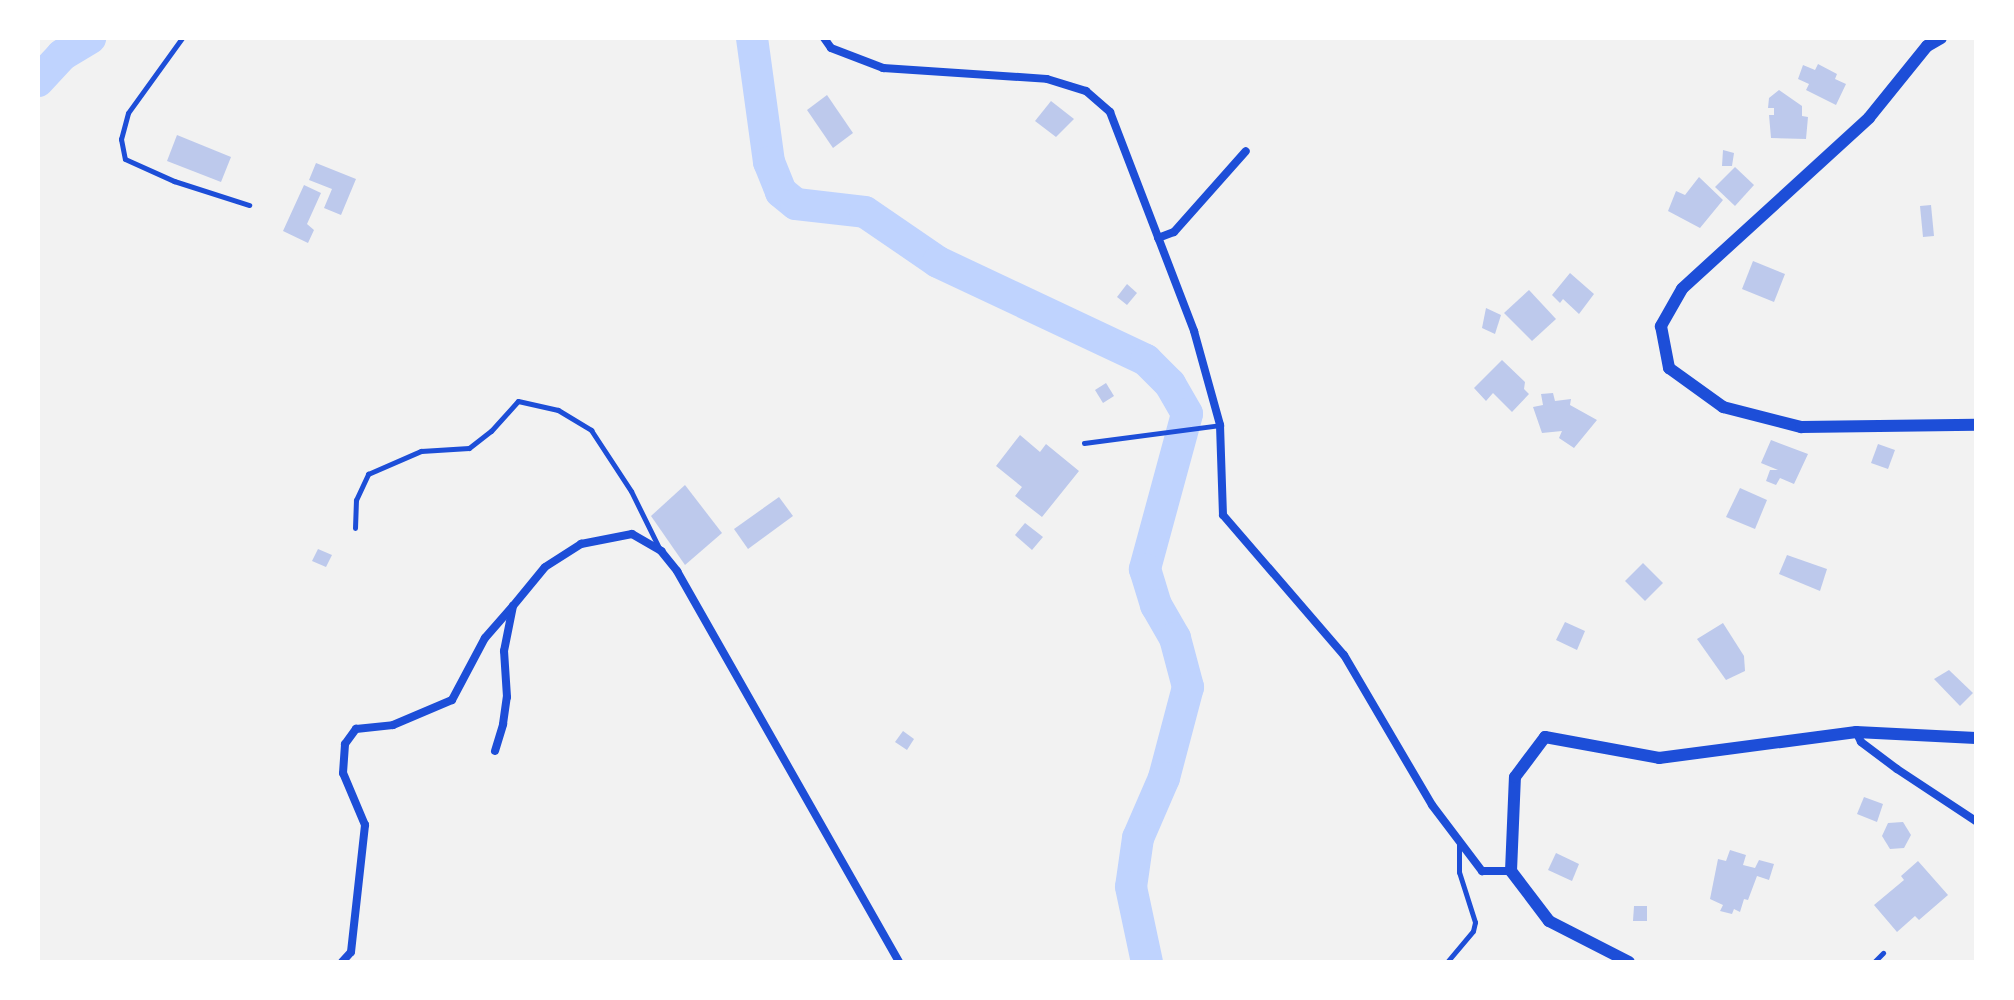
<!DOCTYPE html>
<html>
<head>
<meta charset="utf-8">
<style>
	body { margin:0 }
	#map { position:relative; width:2014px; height:1000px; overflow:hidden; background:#f2f2f2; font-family:"Playfair Display",serif }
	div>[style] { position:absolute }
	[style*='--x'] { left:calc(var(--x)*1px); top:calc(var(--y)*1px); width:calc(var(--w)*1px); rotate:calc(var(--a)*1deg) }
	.river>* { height:32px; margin:-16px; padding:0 16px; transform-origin:16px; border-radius:16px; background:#bfd3fe }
	.building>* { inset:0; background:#bdc9ec }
	.service>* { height:5px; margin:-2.5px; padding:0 2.5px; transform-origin:2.5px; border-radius:2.5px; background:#1d4ed8 }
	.minor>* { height:8px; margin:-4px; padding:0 4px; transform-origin:4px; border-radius:4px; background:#1d4ed8 }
	.tertiary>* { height:12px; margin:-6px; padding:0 6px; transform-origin:6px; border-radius:6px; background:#1d4ed8 }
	span { translate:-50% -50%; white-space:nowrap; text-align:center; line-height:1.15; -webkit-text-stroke:6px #fff; paint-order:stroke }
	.frame { position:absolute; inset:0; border:40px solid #fff; pointer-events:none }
</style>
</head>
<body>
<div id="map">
	<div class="river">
		<div style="--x:752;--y:38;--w:125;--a:82.2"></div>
		<div style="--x:769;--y:162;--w:32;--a:68"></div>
		<div style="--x:781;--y:192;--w:19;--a:39"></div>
		<div style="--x:796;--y:204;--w:69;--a:6.6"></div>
		<div style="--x:865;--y:212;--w:88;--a:34.4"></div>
		<div style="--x:938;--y:262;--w:230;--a:25.2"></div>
		<div style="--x:1146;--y:360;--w:34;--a:45"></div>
		<div style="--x:1170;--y:384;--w:34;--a:60"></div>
		<div style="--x:1187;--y:414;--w:161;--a:105.2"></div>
		<div style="--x:1145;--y:569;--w:38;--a:73"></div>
		<div style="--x:1156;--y:605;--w:38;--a:60"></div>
		<div style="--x:1175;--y:638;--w:51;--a:75.1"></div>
		<div style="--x:1188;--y:687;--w:94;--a:104.8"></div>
		<div style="--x:1164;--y:778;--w:65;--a:113.4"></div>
		<div style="--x:1138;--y:838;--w:49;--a:98.1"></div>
		<div style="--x:1131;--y:887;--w:77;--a:78"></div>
		<div style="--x:38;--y:81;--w:35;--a:-47"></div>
		<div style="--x:62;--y:55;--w:33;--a:-31"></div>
	</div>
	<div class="building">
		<div style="clip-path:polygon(1818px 64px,1837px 74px,1835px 79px,1846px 84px,1836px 105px,1806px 90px,1809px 84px,1798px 79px,1803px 65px,1815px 70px)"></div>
		<div style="clip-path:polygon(1779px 90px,1802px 106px,1802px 116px,1808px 117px,1806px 139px,1771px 138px,1769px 115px,1774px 115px,1774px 108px,1768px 108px,1769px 98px)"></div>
		<div style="clip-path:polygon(827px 95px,853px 133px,833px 148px,807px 110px)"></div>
		<div style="clip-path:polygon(1051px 101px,1074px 119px,1056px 137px,1035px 121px)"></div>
		<div style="clip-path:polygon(177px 135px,231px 157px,221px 182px,167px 161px)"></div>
		<div style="clip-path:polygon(1723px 150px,1734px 153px,1732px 166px,1722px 166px)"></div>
		<div style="clip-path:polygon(316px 163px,356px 179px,341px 215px,324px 208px,332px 189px,309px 180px)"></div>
		<div style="clip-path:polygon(1735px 167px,1754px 185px,1735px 206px,1715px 187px)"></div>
		<div style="clip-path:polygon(1699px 177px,1723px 200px,1700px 228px,1668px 211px,1676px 191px,1685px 195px)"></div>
		<div style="clip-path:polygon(304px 185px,321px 193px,307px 224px,314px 230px,308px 243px,283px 231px)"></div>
		<div style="clip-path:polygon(1931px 205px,1934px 236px,1923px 237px,1920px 206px)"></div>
		<div style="clip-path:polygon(1753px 261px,1785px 274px,1774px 302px,1742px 289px)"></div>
		<div style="clip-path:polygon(1570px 273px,1594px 294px,1579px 314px,1563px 299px,1560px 303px,1552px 295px)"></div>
		<div style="clip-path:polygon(1127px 284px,1137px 293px,1127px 305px,1117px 297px)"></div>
		<div style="clip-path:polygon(1529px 290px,1556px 319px,1532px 341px,1504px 313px)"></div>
		<div style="clip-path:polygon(1486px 308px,1501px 315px,1495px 334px,1482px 328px)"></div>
		<div style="clip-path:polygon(1502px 360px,1525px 382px,1524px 389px,1529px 394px,1512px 412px,1493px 393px,1486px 401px,1474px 388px)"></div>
		<div style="clip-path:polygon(1106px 383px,1114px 396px,1103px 403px,1095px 390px)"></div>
		<div style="clip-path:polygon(1553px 393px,1555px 401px,1571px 399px,1570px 405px,1597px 420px,1574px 448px,1559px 438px,1562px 431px,1542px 433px,1533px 407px,1543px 405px,1541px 394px)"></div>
		<div style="clip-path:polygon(1020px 435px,1040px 452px,1046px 444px,1079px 471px,1042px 517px,1015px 496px,1022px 487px,996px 466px)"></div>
		<div style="clip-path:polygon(1771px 440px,1808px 454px,1794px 484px,1780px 478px,1776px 485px,1766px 481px,1770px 470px,1778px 470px,1761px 463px)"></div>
		<div style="clip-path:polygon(1878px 444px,1895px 450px,1888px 469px,1871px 463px)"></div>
		<div style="clip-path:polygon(685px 485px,722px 533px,685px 565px,651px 516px)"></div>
		<div style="clip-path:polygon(1740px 488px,1767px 500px,1755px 529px,1726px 517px)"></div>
		<div style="clip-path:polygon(779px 497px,793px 516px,748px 549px,734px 529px)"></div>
		<div style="clip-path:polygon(1025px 523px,1043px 537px,1032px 550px,1015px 535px)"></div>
		<div style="clip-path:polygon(318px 549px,332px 555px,326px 567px,312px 561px)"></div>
		<div style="clip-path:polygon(1787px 555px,1827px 569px,1820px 591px,1779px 574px)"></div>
		<div style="clip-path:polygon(1643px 563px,1663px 583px,1645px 601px,1625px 581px)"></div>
		<div style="clip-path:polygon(1565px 622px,1585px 631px,1577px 650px,1556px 640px)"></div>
		<div style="clip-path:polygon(1723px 623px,1744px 656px,1745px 671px,1726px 680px,1697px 639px)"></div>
		<div style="clip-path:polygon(1949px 670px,1973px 693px,1960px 706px,1934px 679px)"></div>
		<div style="clip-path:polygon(903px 731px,914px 739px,907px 750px,895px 742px)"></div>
		<div style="clip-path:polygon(1864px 797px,1883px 804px,1877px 822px,1857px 814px)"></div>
		<div style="clip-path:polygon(1903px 822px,1911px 835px,1904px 848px,1890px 849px,1882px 836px,1888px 823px)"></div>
		<div style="clip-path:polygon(1730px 850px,1746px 855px,1743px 865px,1755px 868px,1759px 860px,1774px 864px,1769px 880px,1757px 876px,1748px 900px,1744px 899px,1740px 912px,1734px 909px,1732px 914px,1720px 911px,1723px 905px,1710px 899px,1718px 859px,1726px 861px)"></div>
		<div style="clip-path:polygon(1556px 853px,1579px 864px,1572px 881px,1548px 870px)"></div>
		<div style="clip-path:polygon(1918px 861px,1948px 895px,1919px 920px,1915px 916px,1897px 932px,1874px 905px,1904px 880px,1901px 876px)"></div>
		<div style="clip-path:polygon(1634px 906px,1647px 906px,1647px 921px,1633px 921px)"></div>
	</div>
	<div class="service">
		<div style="--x:182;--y:38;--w:92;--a:125.8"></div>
		<div style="--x:128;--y:113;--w:27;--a:105"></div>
		<div style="--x:121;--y:139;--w:20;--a:79"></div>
		<div style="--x:125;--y:159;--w:54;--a:24.2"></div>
		<div style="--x:174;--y:181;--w:79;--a:17.7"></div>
		<div style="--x:1084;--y:443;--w:137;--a:-7.5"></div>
		<div style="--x:355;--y:528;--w:28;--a:-88"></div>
		<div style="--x:356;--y:500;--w:29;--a:-65"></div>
		<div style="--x:368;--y:474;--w:58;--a:-23.5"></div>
		<div style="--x:421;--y:451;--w:48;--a:-3.6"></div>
		<div style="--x:469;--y:448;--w:28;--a:-38"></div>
		<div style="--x:491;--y:431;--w:40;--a:-48"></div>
		<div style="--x:518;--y:401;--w:41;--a:12.7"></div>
		<div style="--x:558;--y:410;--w:39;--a:31"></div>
		<div style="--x:591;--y:430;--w:73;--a:56.7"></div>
		<div style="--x:631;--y:491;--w:66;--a:63.8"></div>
		<div style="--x:1447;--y:962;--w:40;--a:-50"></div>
		<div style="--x:1473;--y:931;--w:9;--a:-77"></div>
		<div style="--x:1475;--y:922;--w:52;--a:-107.7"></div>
		<div style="--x:1459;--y:872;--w:31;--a:-90"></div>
		<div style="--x:1874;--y:962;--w:13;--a:-45"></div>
	</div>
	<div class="minor">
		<div style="--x:824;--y:38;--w:12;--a:55"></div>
		<div style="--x:831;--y:48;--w:56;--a:21"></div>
		<div style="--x:883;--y:68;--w:164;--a:3.8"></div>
		<div style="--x:1047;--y:79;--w:41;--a:17.1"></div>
		<div style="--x:1086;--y:91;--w:32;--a:41"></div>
		<div style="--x:1110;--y:112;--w:235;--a:69"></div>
		<div style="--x:1194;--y:331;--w:98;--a:74.5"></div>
		<div style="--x:1220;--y:425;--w:90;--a:88.1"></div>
		<div style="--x:1223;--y:515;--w:185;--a:49.2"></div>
		<div style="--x:1344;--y:655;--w:174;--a:59.6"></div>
		<div style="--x:1432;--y:805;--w:83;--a:52.9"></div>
		<div style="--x:1482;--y:871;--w:29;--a:0"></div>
		<div style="--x:1158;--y:238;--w:17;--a:-21"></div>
		<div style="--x:1174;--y:232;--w:108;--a:-48.4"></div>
		<div style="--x:1856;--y:732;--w:11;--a:63"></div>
		<div style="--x:1861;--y:742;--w:45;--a:36.9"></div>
		<div style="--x:1897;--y:769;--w:95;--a:33.4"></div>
		<div style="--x:495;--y:751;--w:28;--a:-73"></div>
		<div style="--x:503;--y:724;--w:27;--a:-82"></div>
		<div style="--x:507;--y:697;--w:46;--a:-93.7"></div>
		<div style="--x:504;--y:651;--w:46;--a:-78.7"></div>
		<div style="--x:513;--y:606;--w:50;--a:-50.6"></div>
		<div style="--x:545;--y:567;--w:43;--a:-32.6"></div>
		<div style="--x:581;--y:544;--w:52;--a:-11.1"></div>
		<div style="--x:632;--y:534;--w:34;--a:30"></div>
		<div style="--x:661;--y:551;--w:26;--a:51"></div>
		<div style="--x:677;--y:571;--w:450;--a:60.4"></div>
		<div style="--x:342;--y:962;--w:13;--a:-48"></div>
		<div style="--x:351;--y:952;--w:128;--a:-83.7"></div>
		<div style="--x:365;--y:825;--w:56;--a:-112.9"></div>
		<div style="--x:343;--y:773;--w:29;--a:-86"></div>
		<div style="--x:345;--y:744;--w:19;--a:-54"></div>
		<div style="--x:356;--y:729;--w:37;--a:-6"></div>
		<div style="--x:393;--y:725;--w:64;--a:-23"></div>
		<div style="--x:452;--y:700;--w:70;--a:-62"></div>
		<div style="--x:485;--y:638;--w:41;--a:-48.9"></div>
	</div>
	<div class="tertiary">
		<div style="--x:1941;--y:38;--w:16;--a:150"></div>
		<div style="--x:1927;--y:46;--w:92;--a:128.9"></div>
		<div style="--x:1869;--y:118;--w:253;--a:137.6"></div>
		<div style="--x:1682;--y:289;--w:43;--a:119.6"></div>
		<div style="--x:1661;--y:326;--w:43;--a:79.2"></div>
		<div style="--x:1669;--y:368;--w:67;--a:35.8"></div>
		<div style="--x:1723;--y:407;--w:81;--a:14.4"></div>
		<div style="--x:1801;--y:427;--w:175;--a:-0.7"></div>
		<div style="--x:1629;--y:962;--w:90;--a:-152.9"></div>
		<div style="--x:1549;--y:921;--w:63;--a:-127.2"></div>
		<div style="--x:1511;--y:871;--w:94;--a:-87.6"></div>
		<div style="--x:1515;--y:777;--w:50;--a:-53.1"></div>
		<div style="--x:1545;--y:737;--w:116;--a:10.4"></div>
		<div style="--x:1659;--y:758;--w:199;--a:-7.5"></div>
		<div style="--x:1856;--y:732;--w:120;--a:2.9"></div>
	</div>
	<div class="frame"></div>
</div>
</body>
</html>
